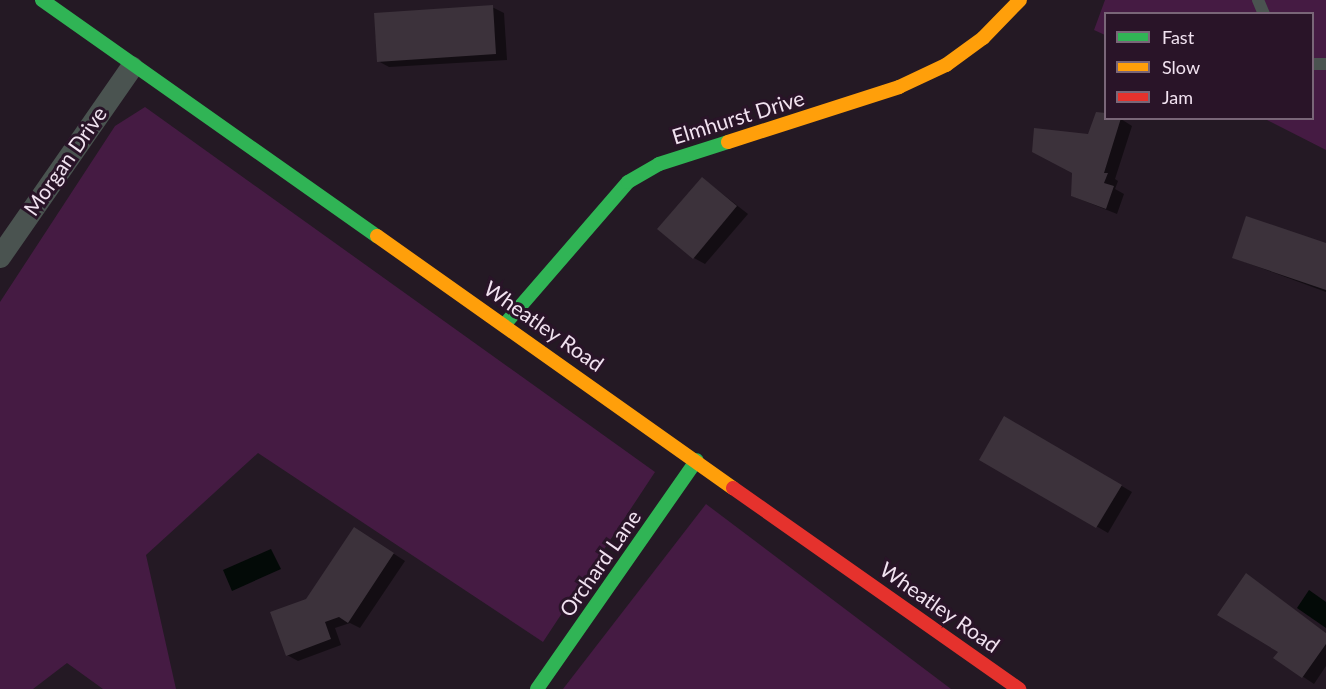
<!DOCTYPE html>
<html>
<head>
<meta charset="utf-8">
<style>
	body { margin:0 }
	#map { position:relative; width:1326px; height:689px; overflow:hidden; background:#241924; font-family:Lato,sans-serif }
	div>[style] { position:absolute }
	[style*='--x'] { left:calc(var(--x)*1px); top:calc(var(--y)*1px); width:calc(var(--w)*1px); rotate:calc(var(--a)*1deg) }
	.green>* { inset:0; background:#451b43 }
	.water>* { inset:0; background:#030a07 }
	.shadow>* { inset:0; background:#0007 }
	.building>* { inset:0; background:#3c323b }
	.lane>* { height:12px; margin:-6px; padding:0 6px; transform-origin:6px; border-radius:6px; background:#4a5350 }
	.street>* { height:22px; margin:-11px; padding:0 11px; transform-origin:11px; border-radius:11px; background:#4a5350 }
	.fast>* { height:14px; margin:-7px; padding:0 7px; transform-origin:7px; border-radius:7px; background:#30b455 }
	.slow>* { height:14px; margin:-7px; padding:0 7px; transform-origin:7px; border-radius:7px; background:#ff9f0a }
	.jam>* { height:14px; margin:-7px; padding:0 7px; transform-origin:7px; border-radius:7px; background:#e5322d }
	span { translate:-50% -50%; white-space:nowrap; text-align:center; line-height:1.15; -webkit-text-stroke:6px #291428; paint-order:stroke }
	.street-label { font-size:21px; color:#f1e2f0 }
	.legend { position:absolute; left:1104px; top:12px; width:210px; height:108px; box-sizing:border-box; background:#291428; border:2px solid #796678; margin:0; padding:8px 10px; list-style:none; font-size:18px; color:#f1e2f0 }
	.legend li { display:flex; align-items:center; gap:12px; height:30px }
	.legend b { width:30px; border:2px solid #796678 }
</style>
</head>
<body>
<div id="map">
	<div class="green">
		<div style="clip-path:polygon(1105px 0,1326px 0,1326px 150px,1265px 119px,1312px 118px,1312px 14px,1106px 14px,1105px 35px,1094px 30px)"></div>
		<div style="clip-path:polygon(145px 107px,655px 472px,543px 642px,258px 453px,146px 555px,176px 689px,103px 689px,67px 663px,33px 689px,0 689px,0 302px,115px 126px)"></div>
		<div style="clip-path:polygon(706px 504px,951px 689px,563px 689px)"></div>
	</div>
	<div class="water">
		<div style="clip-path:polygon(271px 549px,281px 569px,232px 591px,223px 570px)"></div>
		<div style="clip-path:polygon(1309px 590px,1326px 602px,1326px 628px,1297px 608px)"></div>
	</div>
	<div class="shadow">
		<div style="clip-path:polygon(492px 7px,504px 13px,507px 60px,389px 67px,378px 61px)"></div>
		<div style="clip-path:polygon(1106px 118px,1121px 119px,1132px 126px,1115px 179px,1118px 181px,1115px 189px,1124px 194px,1117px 214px,1072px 196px,1089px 135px)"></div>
		<div style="clip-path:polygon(702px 178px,748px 214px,705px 264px,694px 258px)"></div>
		<div style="clip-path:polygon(1326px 244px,1326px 292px,1234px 258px)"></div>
		<div style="clip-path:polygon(1005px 418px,1132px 492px,1108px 533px,981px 459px)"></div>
		<div style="clip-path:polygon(365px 535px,405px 561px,360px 628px,350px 623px,335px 628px,341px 645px,298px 661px,287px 655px,307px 601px)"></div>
		<div style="clip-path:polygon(1247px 575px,1326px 633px,1326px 666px,1314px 684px,1275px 658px,1280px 651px,1219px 614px)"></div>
	</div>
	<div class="building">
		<div style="clip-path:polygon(493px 5px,496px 54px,377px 62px,374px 13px)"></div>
		<div style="clip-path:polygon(1096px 112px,1106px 113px,1106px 118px,1121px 118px,1104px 173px,1108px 173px,1104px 183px,1114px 186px,1106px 209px,1071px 196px,1072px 173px,1032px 152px,1034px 128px,1088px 134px)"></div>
		<div style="clip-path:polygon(702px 177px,737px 206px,693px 259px,657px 229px)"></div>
		<div style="clip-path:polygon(1246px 216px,1326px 243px,1326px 290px,1232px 258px)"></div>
		<div style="clip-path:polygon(1004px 416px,1122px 485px,1096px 528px,979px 460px)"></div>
		<div style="clip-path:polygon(354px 527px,394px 553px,348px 623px,339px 617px,325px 622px,331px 639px,286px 656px,270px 612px,306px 599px)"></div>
		<div style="clip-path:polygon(1246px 573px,1326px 633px,1326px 644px,1302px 678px,1273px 658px,1278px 652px,1217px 615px)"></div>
	</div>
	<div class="lane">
		<div style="--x:1258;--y:0;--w:15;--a:67"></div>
		<div style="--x:1312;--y:64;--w:14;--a:0"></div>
	</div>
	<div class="street">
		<div style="--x:0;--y:257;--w:231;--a:-55.2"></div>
	</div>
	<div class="fast">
		<div style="--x:42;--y:0;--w:410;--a:35.2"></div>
		<div style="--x:505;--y:324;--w:188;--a:-49.1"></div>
		<div style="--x:628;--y:182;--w:36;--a:-30"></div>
		<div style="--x:659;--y:164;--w:72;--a:-17.7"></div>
		<div style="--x:537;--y:689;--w:279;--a:-55.1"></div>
	</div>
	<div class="slow">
		<div style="--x:728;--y:142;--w:180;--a:-17.8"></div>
		<div style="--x:899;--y:87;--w:52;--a:-25.1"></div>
		<div style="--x:946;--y:65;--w:46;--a:-36.1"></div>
		<div style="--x:983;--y:38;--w:53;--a:-45.8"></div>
		<div style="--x:377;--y:236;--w:436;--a:35.3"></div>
	</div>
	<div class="jam">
		<div style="--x:733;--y:488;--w:350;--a:35.1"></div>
	</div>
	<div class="street-label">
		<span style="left:738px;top:117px;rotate:-17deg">Elmhurst Drive</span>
		<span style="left:65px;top:161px;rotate:-55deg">Morgan Drive</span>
		<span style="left:544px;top:326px;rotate:35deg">Wheatley Road</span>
		<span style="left:600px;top:563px;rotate:-55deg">Orchard Lane</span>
		<span style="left:940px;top:607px;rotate:35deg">Wheatley Road</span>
	</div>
	<ul class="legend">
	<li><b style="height:8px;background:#30b455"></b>Fast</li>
	<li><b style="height:8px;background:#ff9f0a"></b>Slow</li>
	<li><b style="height:8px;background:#e5322d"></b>Jam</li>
	</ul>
</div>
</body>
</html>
